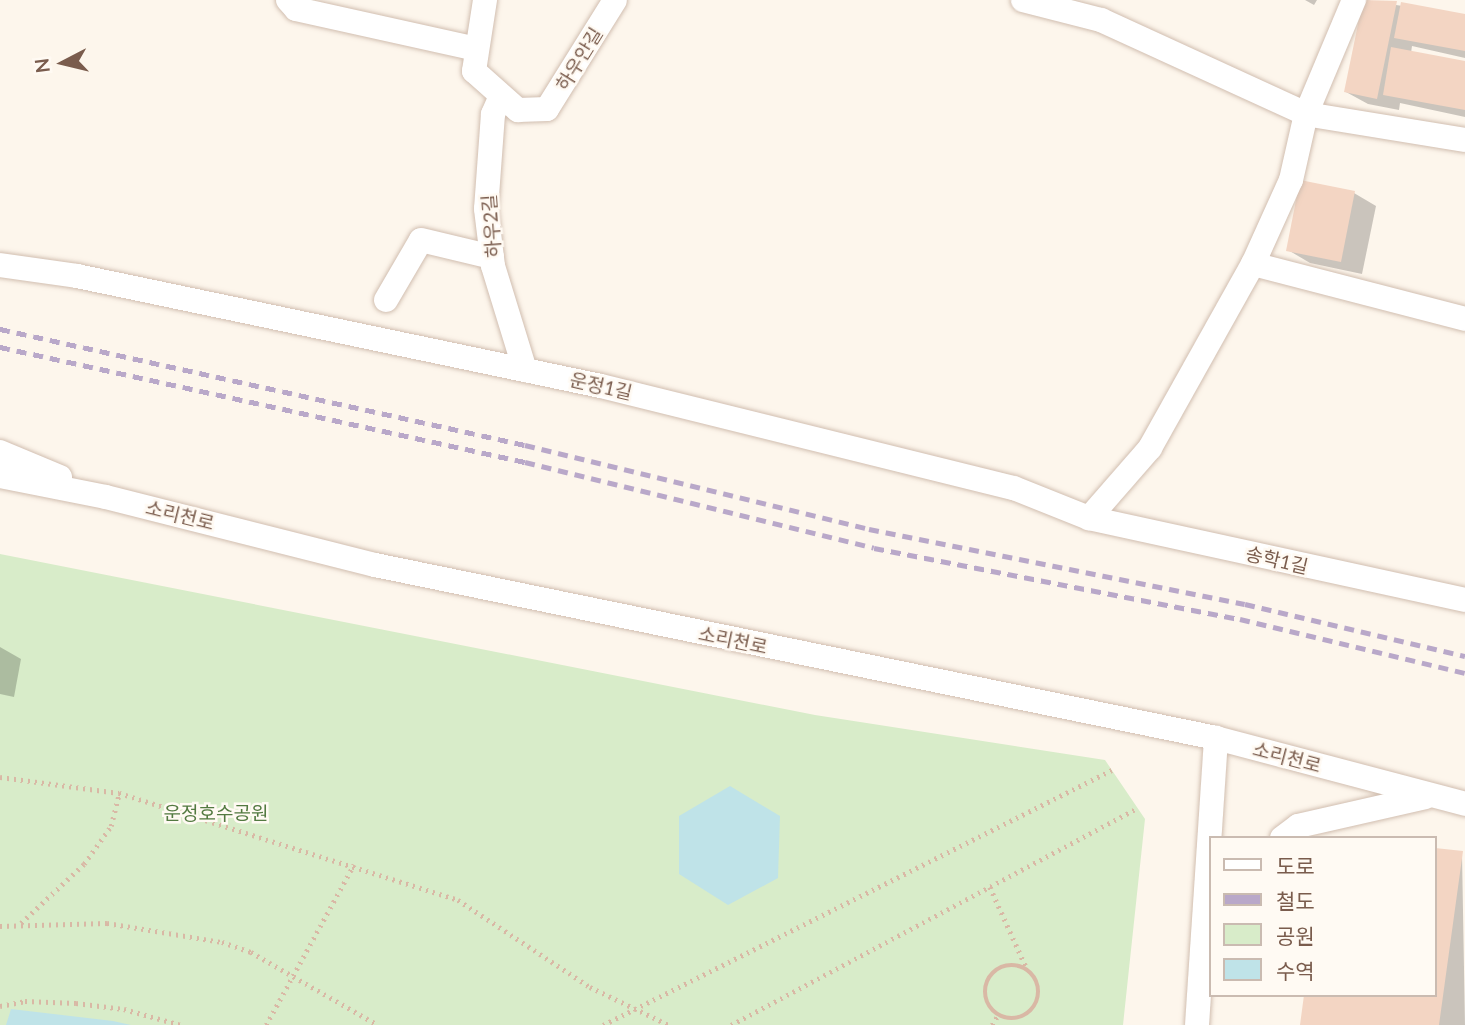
<!DOCTYPE html>
<html>
<head>
<meta charset="utf-8">
<style>
	body { margin:0 }
	#map { position:relative; width:1465px; height:1025px; overflow:hidden; background:#fdf6ec; font-family:Lato,"Noto Sans KR",sans-serif }
	div>[style] { position:absolute }
	[style*='--x'] { left:calc(var(--x)*1px); top:calc(var(--y)*1px); width:calc(var(--w)*1px); rotate:calc(var(--a)*1deg) }
	.green>* { inset:0; background:#d8ecc9 }
	.water>* { inset:0; background:#bfe3e8 }
	.shadow>* { inset:0; background:#0003 }
	.building>* { inset:0; background:#f3d5c3 }
	.path>* { height:4.5px; margin-top:-2.25px; transform-origin:0; background:repeating-linear-gradient(90deg,#d9b8a5 0 2px,transparent 0 7px) }
	.path>.ring { margin:-2.25px; padding:0; box-sizing:content-box; background:none; border:4.5px solid #d9b8a5; border-radius:50% }
	.roads { filter:drop-shadow(0 0 2px #d1beb0) drop-shadow(0 0 2px #d1beb0) }
	.minor>* { height:24px; margin:-12px; padding:0 12px; transform-origin:12px; border-radius:12px; background:#fff }
	.rail>* { height:5px; margin-top:-2.5px; transform-origin:0; background:repeating-linear-gradient(90deg,#b9a8c9 0 10px,transparent 0 17px) }
	span { translate:-50% -50%; white-space:nowrap; text-align:center; line-height:1.15; -webkit-text-stroke:5px #fffaf3; paint-order:stroke }
	.street-label { font-size:19px; color:#7a5c4d }
	.park-label { font-size:19px; color:#537a41 }
	.legend { position:absolute; left:1209px; top:836px; width:228px; height:161px; box-sizing:border-box; background:#fffaf3; border:2px solid #cabbb1; margin:0; padding:9px 12px; list-style:none; font-size:21px; color:#7a5c4d }
	.legend li { display:flex; align-items:center; gap:14px; height:35px }
	.legend b { width:35px; border:2px solid #cabbb1 }
	.north { position:absolute; left:28px; top:28px; width:70px; height:70px; -webkit-text-stroke:5px #fffaf3; paint-order:stroke; rotate:263deg; font-size:19px; font-weight:700; line-height:28px; text-align:center; color:#7a5c4d }
	.north::after { content:''; display:block; margin:auto; width:24px; height:32px; background:#7a5c4d; clip-path:polygon(50% 0,100% 100%,50% 72%,0 100%) }
</style>
</head>
<body>
<div id="map">
	<div class="green">
		<div style="clip-path:polygon(0 554px,815px 715px,1105px 760px,1145px 819px,1123px 1025px,0 1025px)"></div>
	</div>
	<div class="water">
		<div style="clip-path:polygon(730px 786px,780px 816px,778px 878px,728px 905px,679px 874px,679px 816px)"></div>
		<div style="clip-path:polygon(11px 1009px,113px 1021px,131px 1025px,6px 1025px)"></div>
	</div>
	<div class="shadow">
		<div style="clip-path:polygon(1305px 0,1317px 0,1314px 5px)"></div>
		<div style="clip-path:polygon(1365px 0,1465px 16px,1465px 58px,1412px 46px,1411px 53px,1465px 62px,1465px 117px,1400px 103px,1399px 110px,1368px 104px,1346px 92px)"></div>
		<div style="clip-path:polygon(1354px 193px,1376px 206px,1362px 274px,1310px 263px,1288px 250px)"></div>
		<div style="clip-path:polygon(0 647px,21px 659px,14px 697px,0 694px)"></div>
		<div style="clip-path:polygon(1462px 853px,1465px 1025px,1302px 1025px,1435px 995px)"></div>
	</div>
	<div class="building">
		<div style="clip-path:polygon(1363px 0,1397px 1px,1377px 99px,1344px 92px)"></div>
		<div style="clip-path:polygon(1401px 2px,1465px 14px,1465px 51px,1394px 38px)"></div>
		<div style="clip-path:polygon(1391px 47px,1465px 61px,1465px 110px,1383px 95px)"></div>
		<div style="clip-path:polygon(1300px 180px,1355px 191px,1341px 262px,1286px 251px)"></div>
		<div style="clip-path:polygon(1435px 848px,1463px 851px,1439px 1025px,1300px 1025px,1304px 995px,1435px 995px)"></div>
	</div>
	<div class="path">
		<div style="--x:0;--y:777;--w:120;--a:7.7"></div>
		<div style="--x:119;--y:793;--w:355;--a:17.5"></div>
		<div style="--x:458;--y:900;--w:158;--a:33.4"></div>
		<div style="--x:590;--y:987;--w:88;--a:25.7"></div>
		<div style="--x:990;--y:887;--w:90;--a:65.7"></div>
		<div style="--x:21;--y:923;--w:86;--a:-43.1"></div>
		<div style="--x:84;--y:864;--w:47;--a:-54.6"></div>
		<div style="--x:111;--y:826;--w:34;--a:-76"></div>
		<div style="--x:0;--y:926;--w:107;--a:-1.6"></div>
		<div style="--x:107;--y:923;--w:117;--a:9.4"></div>
		<div style="--x:222;--y:942;--w:31;--a:19"></div>
		<div style="--x:251;--y:952;--w:146;--a:29.9"></div>
		<div class="ring" style="left:985px;top:965px;width:49.5px;height:49.5px"></div>
		<div style="--x:0;--y:1006;--w:25;--a:-11"></div>
		<div style="--x:25;--y:1001;--w:51;--a:2.2"></div>
		<div style="--x:76;--y:1003;--w:48;--a:7.1"></div>
		<div style="--x:124;--y:1009;--w:59;--a:15.7"></div>
		<div style="--x:266;--y:1025;--w:183;--a:-61.3"></div>
		<div style="--x:603;--y:1025;--w:569;--a:-26.61"></div>
		<div style="--x:731;--y:1025;--w:461;--a:-28.1"></div>
		<div style="--x:992;--y:1025;--w:12;--a:-59"></div>
	</div>
	<div class="roads">
		<div class="minor">
			<div style="--x:288;--y:0;--w:12;--a:48"></div>
			<div style="--x:296;--y:9;--w:185;--a:12.5"></div>
			<div style="--x:485;--y:0;--w:72;--a:98.8"></div>
			<div style="--x:474;--y:71;--w:59;--a:41.6"></div>
			<div style="--x:518;--y:110;--w:29;--a:-2"></div>
			<div style="--x:547;--y:109;--w:128;--a:-58"></div>
			<div style="--x:1023;--y:0;--w:81;--a:14.4"></div>
			<div style="--x:1101;--y:20;--w:226;--a:24.6"></div>
			<div style="--x:1306;--y:114;--w:161;--a:9.3"></div>
			<div style="--x:501;--y:96;--w:20;--a:114"></div>
			<div style="--x:493;--y:114;--w:95;--a:94.2"></div>
			<div style="--x:486;--y:209;--w:57;--a:83"></div>
			<div style="--x:493;--y:266;--w:109;--a:72.9"></div>
			<div style="--x:1253;--y:264;--w:219;--a:14.5"></div>
			<div style="--x:0;--y:265;--w:78;--a:8.1"></div>
			<div style="--x:77;--y:276;--w:535;--a:11.86"></div>
			<div style="--x:601;--y:386;--w:425;--a:13.9"></div>
			<div style="--x:1014;--y:488;--w:81;--a:21.8"></div>
			<div style="--x:1089;--y:518;--w:385;--a:12.3"></div>
			<div style="--x:386;--y:300;--w:69;--a:-59.7"></div>
			<div style="--x:421;--y:240;--w:73;--a:13.5"></div>
			<div style="--x:0;--y:452;--w:65;--a:22.6"></div>
			<div style="--x:0;--y:476;--w:108;--a:11.2"></div>
			<div style="--x:106;--y:497;--w:277;--a:14.2"></div>
			<div style="--x:375;--y:565;--w:859;--a:11.62"></div>
			<div style="--x:1216;--y:738;--w:258;--a:14.8"></div>
			<div style="--x:1089;--y:518;--w:93;--a:-48.9"></div>
			<div style="--x:1150;--y:448;--w:211;--a:-60.8"></div>
			<div style="--x:1253;--y:264;--w:92;--a:-65.7"></div>
			<div style="--x:1291;--y:180;--w:68;--a:-77.2"></div>
			<div style="--x:1306;--y:114;--w:124;--a:-67.2"></div>
			<div style="--x:1282;--y:838;--w:20;--a:-37"></div>
			<div style="--x:1298;--y:826;--w:131;--a:-12.8"></div>
			<div style="--x:1197;--y:1025;--w:288;--a:-86.2"></div>
		</div>
	</div>
	<div class="rail">
		<div style="--x:0;--y:329;--w:538;--a:12.46"></div>
		<div style="--x:525;--y:445;--w:354;--a:13.7"></div>
		<div style="--x:869;--y:529;--w:383;--a:11.3"></div>
		<div style="--x:1245;--y:604;--w:226;--a:13.3"></div>
		<div style="--x:0;--y:347;--w:537;--a:12.36"></div>
		<div style="--x:525;--y:462;--w:359;--a:13.8"></div>
		<div style="--x:874;--y:548;--w:373;--a:11"></div>
		<div style="--x:1240;--y:619;--w:231;--a:13.5"></div>
	</div>
	<div class="street-label">
		<span style="left:579px;top:59px;rotate:-58deg">하우안길</span>
		<span style="left:491px;top:226px;rotate:-94deg">하우2길</span>
		<span style="left:601px;top:386px;rotate:13deg">운정1길</span>
		<span style="left:180px;top:515px;rotate:14deg">소리천로</span>
		<span style="left:1277px;top:560px;rotate:13deg">송학1길</span>
		<span style="left:733px;top:640px;rotate:12deg">소리천로</span>
		<span style="left:1287px;top:757px;rotate:15deg">소리천로</span>
	</div>
	<div class="park-label">
		<span style="left:216px;top:813px">운정호수공원</span>
	</div>
	<ul class="legend">
	<li><b style="height:9px;background:#fff"></b>도로</li>
	<li><b style="height:9px;background:#b9a8c9"></b>철도</li>
	<li><b style="height:19px;background:#d8ecc9"></b>공원</li>
	<li><b style="height:19px;background:#bfe3e8"></b>수역</li>
	</ul>
	<div class="north">N</div>
</div>
</body>
</html>
